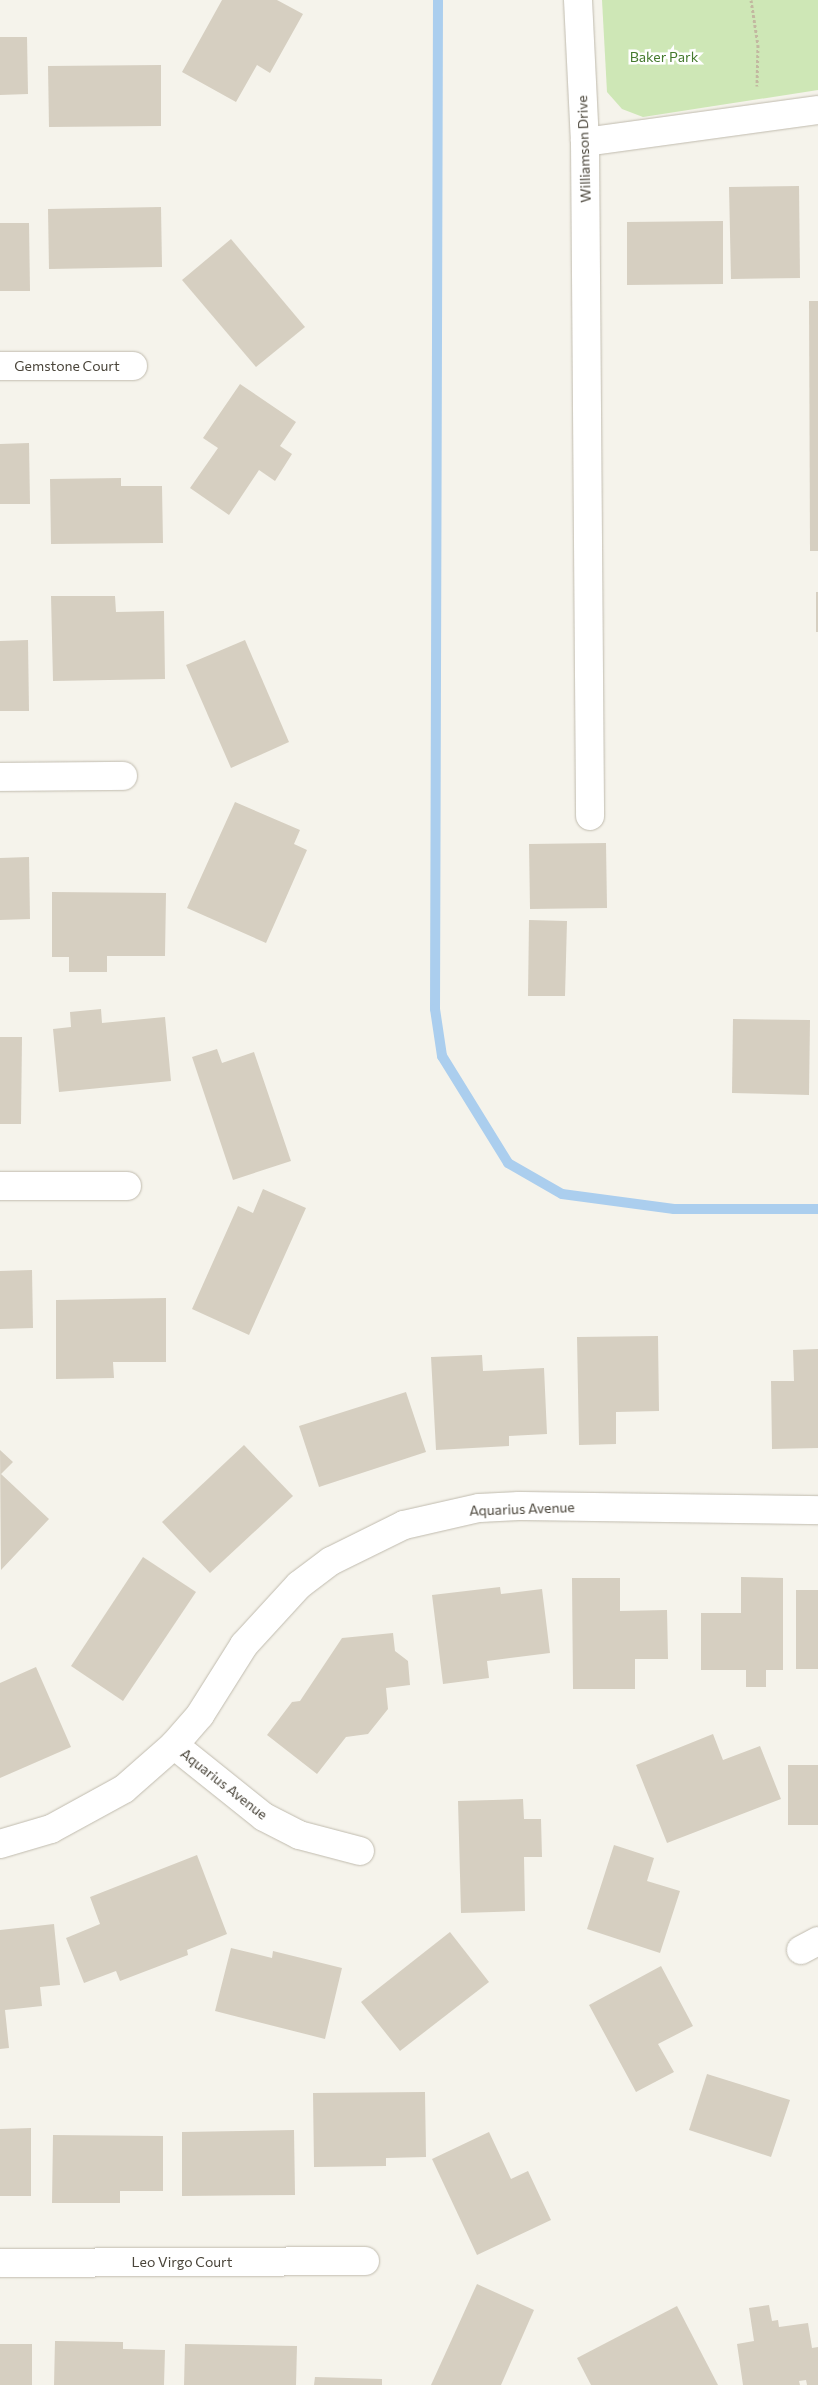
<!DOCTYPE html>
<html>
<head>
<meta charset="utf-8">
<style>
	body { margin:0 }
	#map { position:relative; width:818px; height:2385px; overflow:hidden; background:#f5f3eb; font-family:Commissioner,sans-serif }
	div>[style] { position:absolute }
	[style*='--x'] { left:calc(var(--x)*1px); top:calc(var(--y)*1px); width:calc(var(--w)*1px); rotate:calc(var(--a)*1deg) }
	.green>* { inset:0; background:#cee7b6 }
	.stream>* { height:10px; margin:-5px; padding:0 5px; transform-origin:5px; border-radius:5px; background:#abceee }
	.building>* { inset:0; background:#d6cfc1 }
	.path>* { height:3px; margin-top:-1.5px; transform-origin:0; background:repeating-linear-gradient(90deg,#c2b8a0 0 2.5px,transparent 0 5px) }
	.roads { filter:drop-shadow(0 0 1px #c0bbae) drop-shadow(0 0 1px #c0bbae) }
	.minor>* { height:28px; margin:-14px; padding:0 14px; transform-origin:14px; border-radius:14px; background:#fff }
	span { translate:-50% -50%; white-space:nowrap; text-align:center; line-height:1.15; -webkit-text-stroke:5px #fff; paint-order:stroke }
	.park-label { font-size:14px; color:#457a2e }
	.street-label { font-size:14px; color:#494439 }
</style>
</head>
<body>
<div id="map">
	<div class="green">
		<div style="clip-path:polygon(602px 0,818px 0,818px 90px,643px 117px,622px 109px,607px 92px)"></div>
	</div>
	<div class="stream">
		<div style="--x:438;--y:0;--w:1009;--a:90.17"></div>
		<div style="--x:435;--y:1009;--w:48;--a:81.5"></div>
		<div style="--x:442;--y:1056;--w:126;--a:58.3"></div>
		<div style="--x:508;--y:1163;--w:62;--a:29.9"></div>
		<div style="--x:562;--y:1194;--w:113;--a:7.6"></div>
		<div style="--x:674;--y:1209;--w:144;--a:0"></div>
	</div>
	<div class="building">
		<div style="clip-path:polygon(222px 0,277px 0,303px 14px,270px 73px,257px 65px,236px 102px,182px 72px)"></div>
		<div style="clip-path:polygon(0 37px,27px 37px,28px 94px,0 95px)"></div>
		<div style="clip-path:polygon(161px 65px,161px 126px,49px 127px,48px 66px)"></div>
		<div style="clip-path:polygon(799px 186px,800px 278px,731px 279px,729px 187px)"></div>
		<div style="clip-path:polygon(161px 207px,162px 267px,49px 269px,48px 209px)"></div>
		<div style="clip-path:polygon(723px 221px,723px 284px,627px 285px,627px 222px)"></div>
		<div style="clip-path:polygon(0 223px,29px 223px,30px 291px,0 291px)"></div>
		<div style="clip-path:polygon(231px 239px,305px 327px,256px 367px,182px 280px)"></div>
		<div style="clip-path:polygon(809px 301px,818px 301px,818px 551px,810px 551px)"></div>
		<div style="clip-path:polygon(240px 384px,296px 422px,280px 446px,292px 454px,275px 481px,259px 470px,229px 515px,190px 488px,218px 448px,203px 438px)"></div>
		<div style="clip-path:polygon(29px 443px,30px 504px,0 504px,0 444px)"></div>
		<div style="clip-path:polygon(121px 478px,121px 486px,162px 486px,163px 543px,51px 544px,50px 479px)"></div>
		<div style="clip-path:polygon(816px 592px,818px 592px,818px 632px,816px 632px)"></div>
		<div style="clip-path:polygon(51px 596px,115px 596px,116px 612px,164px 611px,165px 679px,53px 681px)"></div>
		<div style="clip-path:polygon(28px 640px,29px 711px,0 711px,0 641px)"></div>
		<div style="clip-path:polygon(245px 640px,289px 742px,231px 768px,186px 665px)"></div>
		<div style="clip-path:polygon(235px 802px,300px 830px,294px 844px,307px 850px,266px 943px,187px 908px)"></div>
		<div style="clip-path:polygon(606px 843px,607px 908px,530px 909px,529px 844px)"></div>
		<div style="clip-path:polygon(29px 857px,30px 919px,0 920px,0 858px)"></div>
		<div style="clip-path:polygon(52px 892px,166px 893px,165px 956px,107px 956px,107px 972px,69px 972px,69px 957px,52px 957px)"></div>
		<div style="clip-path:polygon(529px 920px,567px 921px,565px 996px,528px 996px)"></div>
		<div style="clip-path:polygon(101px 1009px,102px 1023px,165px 1017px,171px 1081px,59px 1092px,53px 1029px,71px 1027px,70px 1012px)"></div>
		<div style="clip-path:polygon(733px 1019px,810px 1020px,809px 1095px,732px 1093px)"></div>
		<div style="clip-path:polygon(0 1037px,22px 1037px,21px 1124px,0 1124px)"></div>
		<div style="clip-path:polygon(217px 1049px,222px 1063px,254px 1052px,291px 1161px,233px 1180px,192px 1057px)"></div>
		<div style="clip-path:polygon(263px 1189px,306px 1208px,249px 1335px,192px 1309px,238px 1206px,253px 1213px)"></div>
		<div style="clip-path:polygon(32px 1270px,33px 1328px,0 1329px,0 1271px)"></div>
		<div style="clip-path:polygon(166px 1298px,166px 1362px,113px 1362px,114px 1378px,56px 1379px,56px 1300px)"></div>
		<div style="clip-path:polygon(658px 1336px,659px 1411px,616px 1412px,616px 1444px,579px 1445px,577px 1337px)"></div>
		<div style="clip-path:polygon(818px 1349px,818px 1448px,772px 1449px,771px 1381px,794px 1381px,793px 1350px)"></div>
		<div style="clip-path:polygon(482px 1355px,483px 1371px,544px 1368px,547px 1434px,509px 1436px,509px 1446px,436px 1450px,431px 1357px)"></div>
		<div style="clip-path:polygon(406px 1392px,426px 1452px,319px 1487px,299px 1426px)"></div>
		<div style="clip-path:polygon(244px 1445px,293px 1496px,210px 1573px,162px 1522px)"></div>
		<div style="clip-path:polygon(0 1450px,13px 1462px,1px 1474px,49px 1519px,1px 1570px)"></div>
		<div style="clip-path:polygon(143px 1557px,196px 1592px,123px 1701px,71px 1666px)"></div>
		<div style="clip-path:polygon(741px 1577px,783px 1578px,783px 1670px,766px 1670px,766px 1687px,746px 1687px,746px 1670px,701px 1670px,701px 1613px,741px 1613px)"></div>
		<div style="clip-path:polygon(572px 1578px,620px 1578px,620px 1611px,667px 1610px,668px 1659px,635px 1659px,635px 1689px,573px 1689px)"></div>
		<div style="clip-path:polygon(500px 1587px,501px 1594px,542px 1589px,550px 1653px,487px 1661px,489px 1678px,443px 1684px,432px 1595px)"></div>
		<div style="clip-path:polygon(796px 1590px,818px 1590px,818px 1669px,796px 1669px)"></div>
		<div style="clip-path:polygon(393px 1633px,395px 1651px,408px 1661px,410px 1685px,386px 1688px,388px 1709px,368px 1734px,346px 1737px,317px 1774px,267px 1735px,292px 1702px,300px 1701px,342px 1638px)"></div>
		<div style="clip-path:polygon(36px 1667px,71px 1747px,0 1778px,0 1683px)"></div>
		<div style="clip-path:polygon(713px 1734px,723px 1760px,760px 1746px,781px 1799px,667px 1843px,636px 1765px)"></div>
		<div style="clip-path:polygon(788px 1765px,818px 1765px,818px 1825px,788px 1825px)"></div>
		<div style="clip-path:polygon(523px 1799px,524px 1819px,541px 1819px,542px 1857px,524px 1857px,525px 1911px,461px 1913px,458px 1801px)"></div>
		<div style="clip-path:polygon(614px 1845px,654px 1858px,647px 1881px,680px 1891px,660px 1953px,587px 1929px)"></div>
		<div style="clip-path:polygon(197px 1855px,227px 1934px,187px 1950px,188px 1955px,120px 1981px,116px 1971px,84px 1983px,66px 1938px,100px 1924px,90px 1897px)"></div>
		<div style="clip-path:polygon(54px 1924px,60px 1985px,40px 1987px,42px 2006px,5px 2010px,9px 2048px,0 2049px,0 1930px)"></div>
		<div style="clip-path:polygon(450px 1932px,489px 1982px,400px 2051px,361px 2002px)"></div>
		<div style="clip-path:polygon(231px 1948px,272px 1958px,273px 1951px,342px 1968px,325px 2039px,215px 2011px)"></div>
		<div style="clip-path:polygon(661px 1966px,693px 2026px,658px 2044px,674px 2072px,636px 2092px,589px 2005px)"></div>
		<div style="clip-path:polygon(707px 2074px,790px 2100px,771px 2157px,689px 2130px)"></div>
		<div style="clip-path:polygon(425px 2092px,426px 2157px,386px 2158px,386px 2166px,314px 2167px,313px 2093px)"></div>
		<div style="clip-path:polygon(31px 2128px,31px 2196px,0 2196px,0 2129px)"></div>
		<div style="clip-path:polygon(294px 2130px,295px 2195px,182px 2196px,182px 2132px)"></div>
		<div style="clip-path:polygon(489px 2132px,511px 2179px,528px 2171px,551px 2220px,477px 2255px,432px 2159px)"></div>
		<div style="clip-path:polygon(53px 2135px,163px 2136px,163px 2191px,120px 2191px,120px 2203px,52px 2203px)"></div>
		<div style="clip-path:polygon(477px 2284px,534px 2310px,501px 2385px,431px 2385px)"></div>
		<div style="clip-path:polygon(769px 2305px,772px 2321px,778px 2320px,779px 2327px,808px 2323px,812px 2348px,818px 2347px,818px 2385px,807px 2385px,806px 2380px,799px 2381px,800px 2385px,743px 2385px,737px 2344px,754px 2341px,749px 2308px)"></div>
		<div style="clip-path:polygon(677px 2306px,718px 2385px,591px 2385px,577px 2358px)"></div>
		<div style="clip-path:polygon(55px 2341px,123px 2342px,123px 2349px,165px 2350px,164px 2385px,54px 2385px)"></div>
		<div style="clip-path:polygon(0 2344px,32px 2344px,32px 2385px,0 2385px)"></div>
		<div style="clip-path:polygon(185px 2344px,297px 2346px,296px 2385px,184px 2385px)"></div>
		<div style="clip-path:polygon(315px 2377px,382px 2379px,382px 2385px,314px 2385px)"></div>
	</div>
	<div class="path">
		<div style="--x:751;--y:0;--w:46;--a:81.2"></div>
		<div style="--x:758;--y:45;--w:41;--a:91.4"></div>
	</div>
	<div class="roads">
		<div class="minor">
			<div style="--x:578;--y:0;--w:142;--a:87.2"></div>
			<div style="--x:585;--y:142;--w:674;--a:89.57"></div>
			<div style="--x:585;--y:142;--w:235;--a:-7.8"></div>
			<div style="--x:0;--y:366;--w:133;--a:0"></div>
			<div style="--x:0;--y:777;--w:123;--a:-0.5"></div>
			<div style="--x:0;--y:1186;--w:127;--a:0"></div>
			<div style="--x:174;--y:1745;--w:115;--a:38.7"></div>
			<div style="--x:264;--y:1817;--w:39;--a:27"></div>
			<div style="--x:299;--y:1835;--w:63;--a:14.7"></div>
			<div style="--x:0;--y:1844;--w:53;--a:-16.4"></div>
			<div style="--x:51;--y:1829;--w:83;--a:-28.7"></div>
			<div style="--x:124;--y:1789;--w:67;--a:-41.3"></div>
			<div style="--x:174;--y:1745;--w:40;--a:-49"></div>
			<div style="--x:200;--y:1715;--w:83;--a:-57.8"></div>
			<div style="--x:244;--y:1645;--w:81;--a:-47.5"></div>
			<div style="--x:299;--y:1585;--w:40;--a:-37"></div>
			<div style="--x:331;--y:1561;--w:81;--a:-26.3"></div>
			<div style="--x:404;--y:1525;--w:77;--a:-12.8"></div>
			<div style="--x:479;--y:1508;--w:40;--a:-2.9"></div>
			<div style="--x:519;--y:1506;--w:299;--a:0.8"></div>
			<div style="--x:801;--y:1950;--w:19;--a:-28"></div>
			<div style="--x:0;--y:2263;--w:365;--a:-0.3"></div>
		</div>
	</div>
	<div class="park-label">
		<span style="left:664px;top:57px">Baker Park</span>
	</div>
	<div class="street-label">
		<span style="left:584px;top:149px;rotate:-92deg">Williamson Drive</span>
		<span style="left:67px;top:366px">Gemstone Court</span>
		<span style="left:522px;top:1509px;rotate:-2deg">Aquarius Avenue</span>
		<span style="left:224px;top:1784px;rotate:38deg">Aquarius Avenue</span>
		<span style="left:182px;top:2262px">Leo Virgo Court</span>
	</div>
</div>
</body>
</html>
